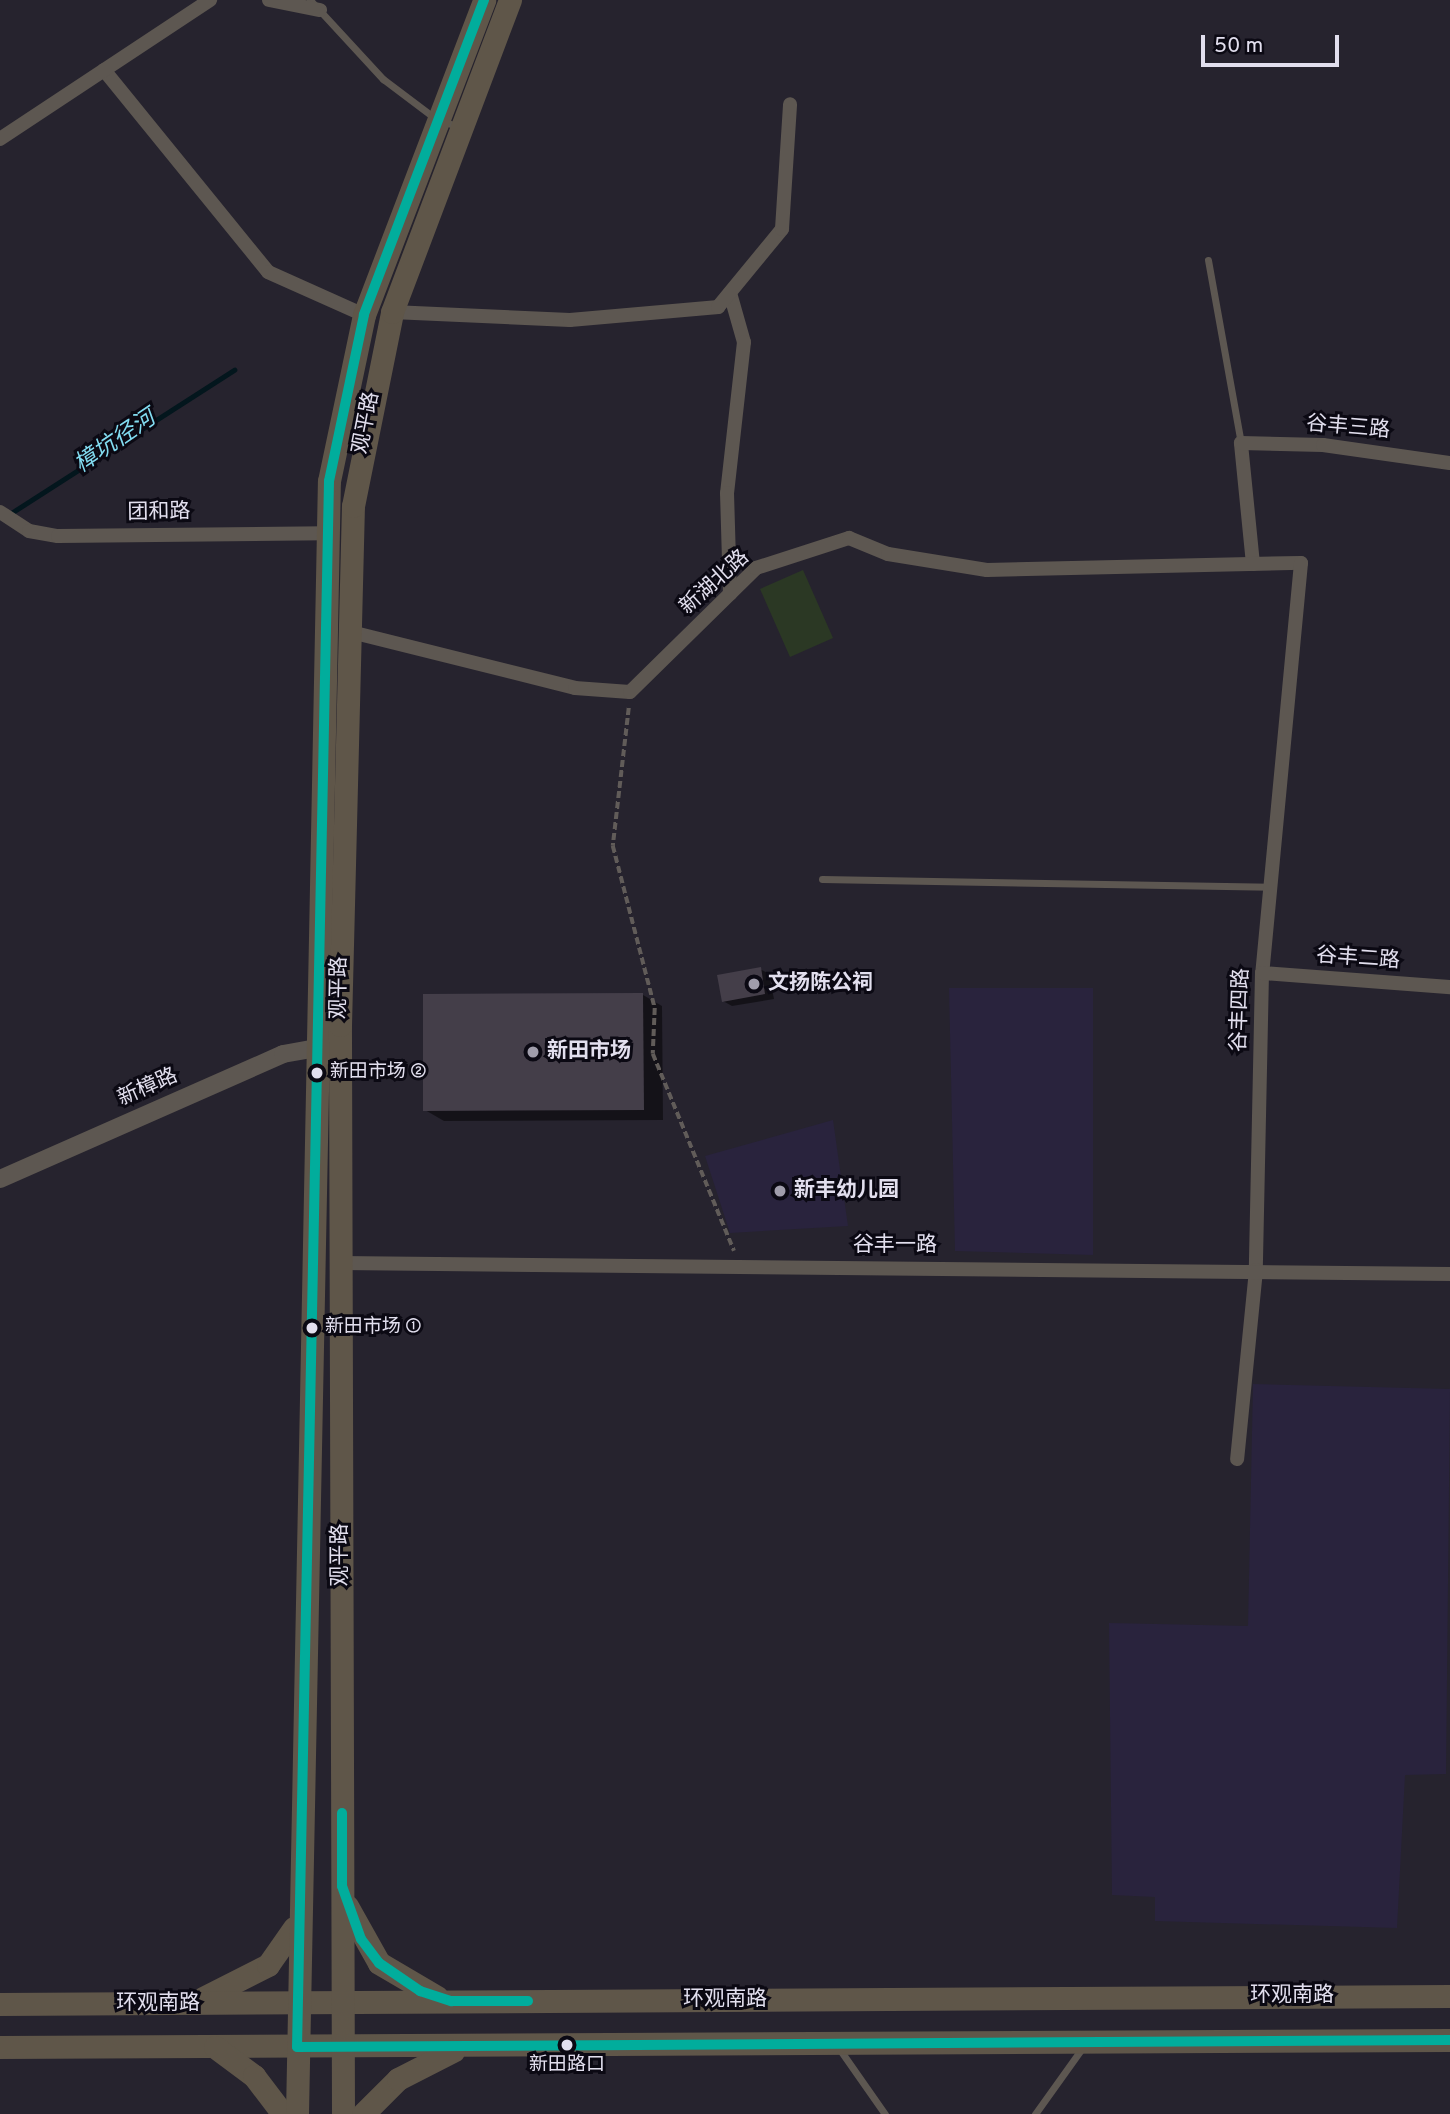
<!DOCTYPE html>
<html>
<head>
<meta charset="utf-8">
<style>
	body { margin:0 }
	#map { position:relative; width:1450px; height:2114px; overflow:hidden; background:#26232e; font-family:Overpass,"Noto Sans SC",sans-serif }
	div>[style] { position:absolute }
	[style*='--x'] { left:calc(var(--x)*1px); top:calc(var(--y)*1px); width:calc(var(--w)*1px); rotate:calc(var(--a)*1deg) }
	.built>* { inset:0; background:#29233d }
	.green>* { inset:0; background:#2b3824 }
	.shadow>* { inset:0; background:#0007 }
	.stream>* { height:5px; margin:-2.5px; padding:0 2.5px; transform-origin:2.5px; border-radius:2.5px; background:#03161d }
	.building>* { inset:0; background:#443e49 }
	.path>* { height:3.5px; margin-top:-1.75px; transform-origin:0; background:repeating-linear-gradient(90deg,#615c59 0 7px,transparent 0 10.5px) }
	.service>* { height:7px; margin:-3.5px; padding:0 3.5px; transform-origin:3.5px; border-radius:3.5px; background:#5d5751 }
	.minor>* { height:14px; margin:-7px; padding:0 7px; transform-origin:7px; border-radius:7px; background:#5d5751 }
	.tertiary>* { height:18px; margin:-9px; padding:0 9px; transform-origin:9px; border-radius:9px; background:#5d5751 }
	.primary>* { height:23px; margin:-11.5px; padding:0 11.5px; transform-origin:11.5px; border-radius:11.5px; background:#5f5649 }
	.bus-1>* { height:10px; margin:-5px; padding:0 5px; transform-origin:5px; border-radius:5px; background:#01ad9c }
	.dots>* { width:19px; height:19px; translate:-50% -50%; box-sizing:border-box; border:4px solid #0b0913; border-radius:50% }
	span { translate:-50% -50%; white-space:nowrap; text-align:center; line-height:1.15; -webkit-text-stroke:6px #0b0913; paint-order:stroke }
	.bus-label { font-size:19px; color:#e2dfee }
	.left { translate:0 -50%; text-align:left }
	.street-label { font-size:21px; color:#e2dfee }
	.poi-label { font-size:21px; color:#e2dfee; font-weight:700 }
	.water-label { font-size:23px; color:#82dcf1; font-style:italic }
	.scale { position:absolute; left:1201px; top:35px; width:138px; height:32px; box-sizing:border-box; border:4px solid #e2dfee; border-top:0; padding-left:9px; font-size:21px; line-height:24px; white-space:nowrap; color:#e2dfee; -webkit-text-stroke:5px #0b0913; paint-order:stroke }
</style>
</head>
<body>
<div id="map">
	<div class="built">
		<div style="clip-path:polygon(949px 988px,1093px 988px,1093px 1255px,955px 1251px)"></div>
		<div style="clip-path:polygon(833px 1120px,848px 1226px,730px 1233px,705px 1156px)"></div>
		<div style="clip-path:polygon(1253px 1384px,1450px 1389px,1446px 1774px,1405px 1775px,1397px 1928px,1155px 1921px,1155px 1897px,1112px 1895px,1109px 1623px,1248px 1626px)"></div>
	</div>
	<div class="green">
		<div style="clip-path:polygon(803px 570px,833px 638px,790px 657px,760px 589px)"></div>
	</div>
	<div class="shadow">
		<div style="clip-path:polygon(760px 969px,769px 974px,774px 999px,732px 1006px,723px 1001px)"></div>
		<div style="clip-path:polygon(643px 995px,662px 1006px,663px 1120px,444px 1121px,425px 1110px)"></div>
	</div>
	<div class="stream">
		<div style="--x:8;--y:515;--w:269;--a:-32.7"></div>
	</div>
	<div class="building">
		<div style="clip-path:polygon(761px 967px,765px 994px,722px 1002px,717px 975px)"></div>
		<div style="clip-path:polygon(643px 993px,644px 1110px,423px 1111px,423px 994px)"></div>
	</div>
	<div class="path">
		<div style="--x:629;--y:708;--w:139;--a:96.6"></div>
		<div style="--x:613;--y:846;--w:167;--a:75.5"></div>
		<div style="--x:655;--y:1008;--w:46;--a:92.5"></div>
		<div style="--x:653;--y:1054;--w:213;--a:67.6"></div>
	</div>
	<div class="service">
		<div style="--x:310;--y:0;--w:108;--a:47.3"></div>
		<div style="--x:383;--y:79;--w:66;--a:37"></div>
		<div style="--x:436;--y:119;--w:24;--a:19"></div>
		<div style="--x:1208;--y:260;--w:186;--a:79.8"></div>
		<div style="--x:822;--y:879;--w:448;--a:1"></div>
		<div style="--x:838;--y:2047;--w:82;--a:55"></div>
		<div style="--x:1035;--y:2114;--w:82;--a:-54.4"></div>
	</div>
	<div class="minor">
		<div style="--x:269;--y:0;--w:52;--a:11.1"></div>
		<div style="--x:104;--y:70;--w:260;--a:50.9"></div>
		<div style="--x:268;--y:272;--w:105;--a:24.1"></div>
		<div style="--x:0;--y:139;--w:252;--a:-33.5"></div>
		<div style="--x:730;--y:293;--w:51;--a:74.1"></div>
		<div style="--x:744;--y:342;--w:152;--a:96.4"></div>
		<div style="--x:727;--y:493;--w:101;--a:88.3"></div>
		<div style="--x:392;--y:312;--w:178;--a:2.6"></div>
		<div style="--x:570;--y:320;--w:149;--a:-5"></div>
		<div style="--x:718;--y:307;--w:101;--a:-50.6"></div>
		<div style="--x:782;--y:229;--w:125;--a:-86.3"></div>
		<div style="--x:0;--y:512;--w:35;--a:33"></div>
		<div style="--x:29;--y:531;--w:29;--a:10"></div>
		<div style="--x:58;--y:536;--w:267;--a:-0.6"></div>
		<div style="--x:1253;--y:564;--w:122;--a:-95.7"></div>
		<div style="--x:1241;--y:443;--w:82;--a:1.4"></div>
		<div style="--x:1323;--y:445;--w:128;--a:8.1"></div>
		<div style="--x:347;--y:631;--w:235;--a:14"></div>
		<div style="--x:575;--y:688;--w:55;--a:4.2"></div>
		<div style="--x:630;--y:692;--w:177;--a:-44.5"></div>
		<div style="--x:756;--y:568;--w:98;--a:-17.9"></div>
		<div style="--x:849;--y:538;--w:42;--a:22.3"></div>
		<div style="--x:888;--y:554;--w:100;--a:9.2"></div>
		<div style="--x:987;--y:570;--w:314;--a:-1.3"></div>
		<div style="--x:1301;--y:563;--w:412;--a:95.4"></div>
		<div style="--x:1262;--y:973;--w:297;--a:91.2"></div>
		<div style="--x:1256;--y:1270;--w:190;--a:95.7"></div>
		<div style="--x:1262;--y:973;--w:189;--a:4.3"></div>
		<div style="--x:340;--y:1263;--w:1110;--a:0.57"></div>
	</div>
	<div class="tertiary">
		<div style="--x:0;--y:1179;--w:309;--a:-23.8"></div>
		<div style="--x:283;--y:1054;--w:35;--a:-10"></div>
	</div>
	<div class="primary">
		<div style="--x:347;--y:1906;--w:65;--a:60.7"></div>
		<div style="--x:379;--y:1963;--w:67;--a:30.4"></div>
		<div style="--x:203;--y:1998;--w:73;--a:-26.9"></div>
		<div style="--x:268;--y:1965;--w:45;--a:-54.9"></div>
		<div style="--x:0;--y:2004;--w:1450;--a:-0.32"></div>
		<div style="--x:0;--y:2047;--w:1450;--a:-0.28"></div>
		<div style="--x:215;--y:2047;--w:49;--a:36.6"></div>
		<div style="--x:254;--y:2076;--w:48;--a:52.7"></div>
		<div style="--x:297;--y:2114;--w:1633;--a:-88.88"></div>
		<div style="--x:329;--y:481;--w:170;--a:-78.1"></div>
		<div style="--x:364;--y:315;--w:337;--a:-69.1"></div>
		<div style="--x:343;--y:2114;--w:1089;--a:-90.16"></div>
		<div style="--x:340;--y:1025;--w:519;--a:-88.57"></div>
		<div style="--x:353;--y:506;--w:198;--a:-78.6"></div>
		<div style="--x:392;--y:312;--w:334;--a:-69.3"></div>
		<div style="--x:363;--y:2114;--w:49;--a:-45"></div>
		<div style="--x:398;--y:2079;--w:62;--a:-27"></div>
	</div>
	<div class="bus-1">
		<div style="--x:484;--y:0;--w:337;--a:110.9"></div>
		<div style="--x:364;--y:315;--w:170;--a:101.9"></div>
		<div style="--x:329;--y:481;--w:1566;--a:91.17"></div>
		<div style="--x:297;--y:2047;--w:1153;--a:-0.35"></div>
		<div style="--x:342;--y:1813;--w:73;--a:90"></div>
		<div style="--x:342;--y:1886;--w:56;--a:70.3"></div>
		<div style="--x:361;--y:1939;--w:30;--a:53"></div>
		<div style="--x:379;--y:1963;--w:50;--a:34.3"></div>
		<div style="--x:420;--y:1991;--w:33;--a:18"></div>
		<div style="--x:451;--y:2001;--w:77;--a:0"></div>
	</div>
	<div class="dots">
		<div style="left:754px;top:984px;background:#a09dab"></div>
		<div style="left:533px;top:1052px;background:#a09dab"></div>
		<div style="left:317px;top:1073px;background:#e2dfee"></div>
		<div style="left:780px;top:1191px;background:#a09dab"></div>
		<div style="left:312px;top:1328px;background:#e2dfee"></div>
		<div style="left:567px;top:2045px;background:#e2dfee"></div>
	</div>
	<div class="bus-label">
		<span class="left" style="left:330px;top:1073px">新田市场 ②</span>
		<span class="left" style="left:325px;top:1328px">新田市场 ①</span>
		<span style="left:567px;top:2066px">新田路口</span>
	</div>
	<div class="street-label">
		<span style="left:367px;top:423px;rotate:-79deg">观平路</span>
		<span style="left:1348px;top:428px;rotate:5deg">谷丰三路</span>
		<span style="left:159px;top:513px;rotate:-1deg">团和路</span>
		<span style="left:715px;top:583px;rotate:-42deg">新湖北路</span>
		<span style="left:1358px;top:959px;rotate:4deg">谷丰二路</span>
		<span style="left:340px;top:988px;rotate:-89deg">观平路</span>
		<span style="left:1241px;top:1010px;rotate:-88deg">谷丰四路</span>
		<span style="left:148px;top:1088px;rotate:-24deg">新樟路</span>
		<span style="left:895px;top:1246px">谷丰一路</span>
		<span style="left:341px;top:1555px;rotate:-90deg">观平路</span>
		<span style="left:1292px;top:1996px">环观南路</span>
		<span style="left:725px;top:2000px">环观南路</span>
		<span style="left:158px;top:2004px">环观南路</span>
	</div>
	<div class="poi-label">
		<span class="left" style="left:768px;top:984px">文扬陈公祠</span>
		<span class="left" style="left:547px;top:1052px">新田市场</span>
		<span class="left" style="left:794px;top:1191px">新丰幼儿园</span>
	</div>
	<div class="water-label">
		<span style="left:116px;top:443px;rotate:-34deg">樟坑径河</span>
	</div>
	<div class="scale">50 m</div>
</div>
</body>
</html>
